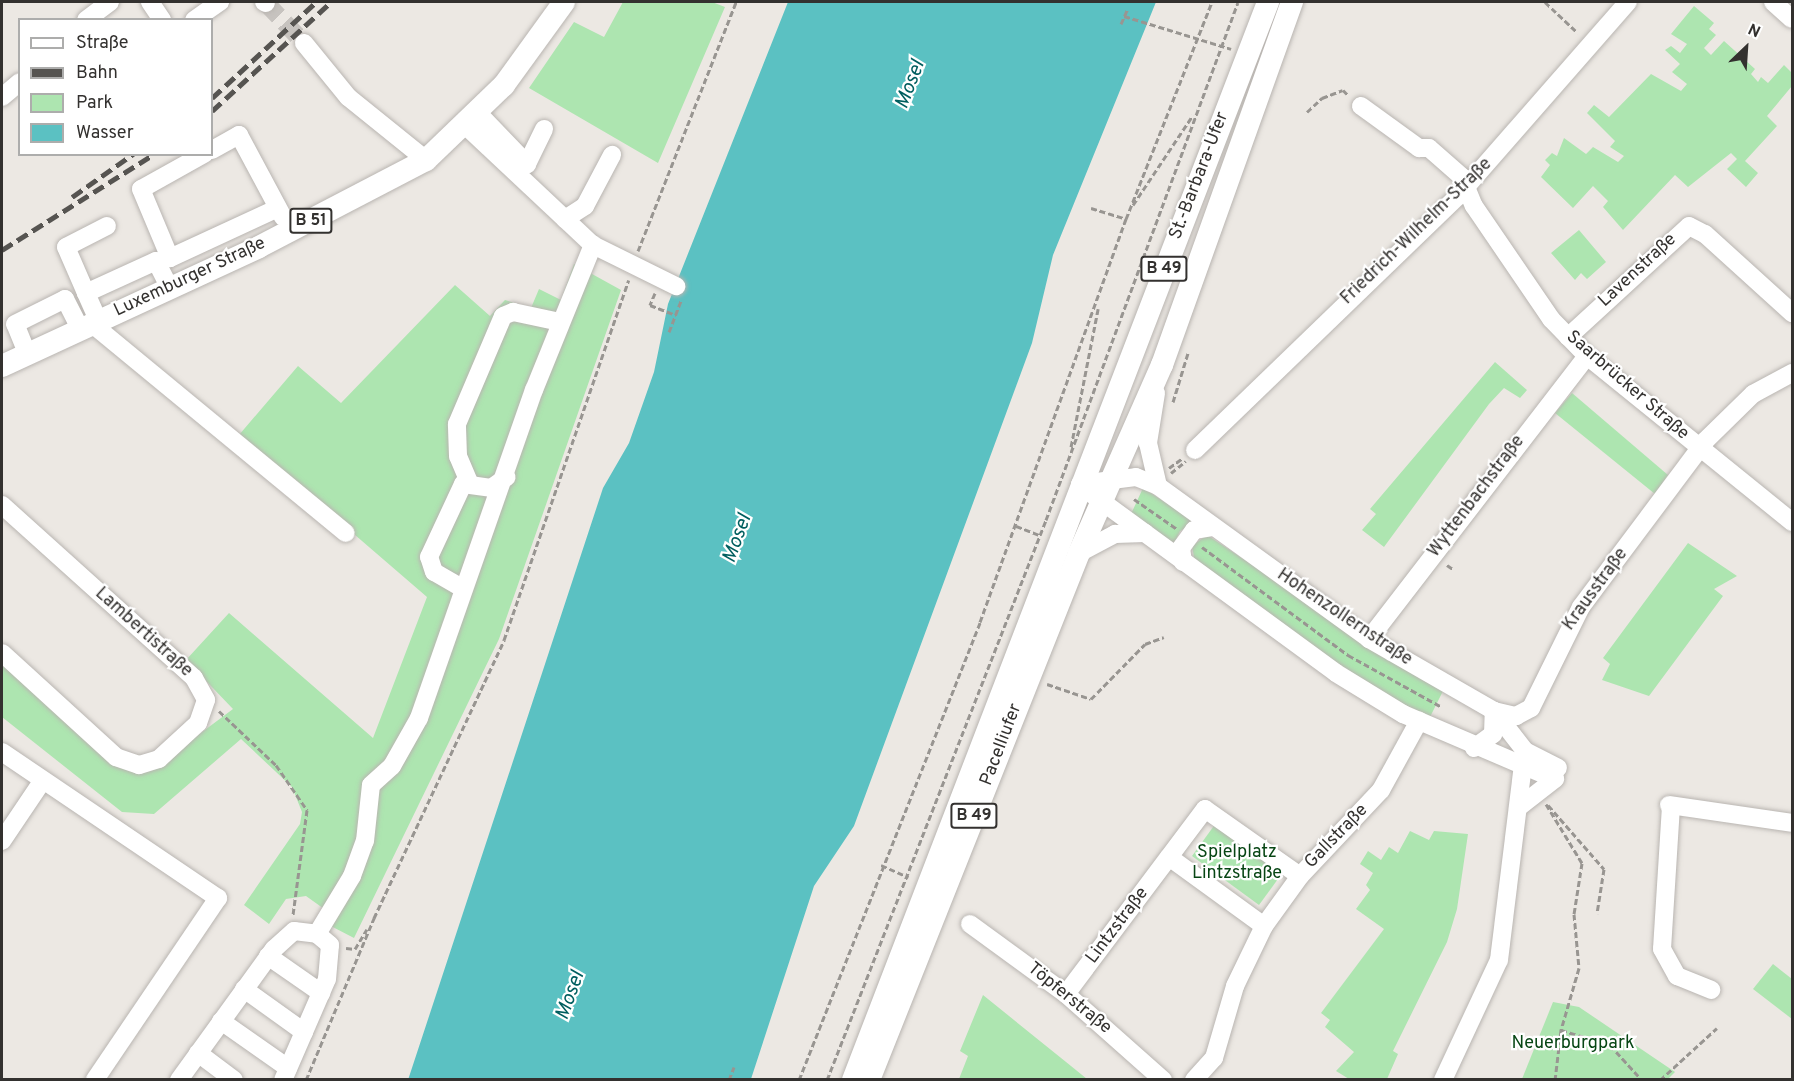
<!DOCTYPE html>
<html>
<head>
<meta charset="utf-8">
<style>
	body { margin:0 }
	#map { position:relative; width:1794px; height:1081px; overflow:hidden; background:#ece8e3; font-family:Overpass,sans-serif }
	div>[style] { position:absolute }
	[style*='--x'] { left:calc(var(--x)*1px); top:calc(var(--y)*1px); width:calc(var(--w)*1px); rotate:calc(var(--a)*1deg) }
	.green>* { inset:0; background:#ade5b0 }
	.water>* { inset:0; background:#5bc1c2 }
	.minor-tunnel>* { height:18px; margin-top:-9px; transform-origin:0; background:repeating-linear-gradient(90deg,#c7c3bf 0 18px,transparent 0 27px) }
	.path>* { height:3px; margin-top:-1.5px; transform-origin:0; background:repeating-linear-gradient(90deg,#989591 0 6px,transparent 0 9px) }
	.roads { filter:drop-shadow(0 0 2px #b9b5b1) drop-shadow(0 0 2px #b9b5b1) }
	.minor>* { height:18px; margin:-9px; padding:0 9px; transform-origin:9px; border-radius:9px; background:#fff }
	.major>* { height:22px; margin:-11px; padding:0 11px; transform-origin:11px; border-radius:11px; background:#fff }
	.rail>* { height:4.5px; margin-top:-2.25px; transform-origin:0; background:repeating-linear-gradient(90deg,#565451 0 12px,transparent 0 18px) }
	span { translate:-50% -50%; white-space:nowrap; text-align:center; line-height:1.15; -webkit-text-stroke:4.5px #fff; paint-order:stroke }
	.shield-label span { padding:2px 4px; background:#fff; border:2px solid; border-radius:4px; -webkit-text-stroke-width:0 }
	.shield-label { font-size:16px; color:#33312f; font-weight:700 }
	.street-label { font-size:18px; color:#33312f }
	.park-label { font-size:18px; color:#074614 }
	.water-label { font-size:20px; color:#005e5f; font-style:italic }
	.frame { position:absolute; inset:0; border:3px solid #33312f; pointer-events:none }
	.legend { position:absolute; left:18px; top:18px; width:195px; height:138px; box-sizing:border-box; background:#fff; border:2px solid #adadac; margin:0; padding:8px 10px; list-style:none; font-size:18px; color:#33312f }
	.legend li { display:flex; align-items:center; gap:12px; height:30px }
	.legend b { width:30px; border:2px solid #adadac }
	.north { position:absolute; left:1716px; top:18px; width:60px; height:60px; -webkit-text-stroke:4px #fff; paint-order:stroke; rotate:25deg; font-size:16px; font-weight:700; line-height:24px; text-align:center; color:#33312f }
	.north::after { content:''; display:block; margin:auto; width:21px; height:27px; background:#33312f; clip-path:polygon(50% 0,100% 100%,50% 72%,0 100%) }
</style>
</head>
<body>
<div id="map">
	<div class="green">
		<div style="clip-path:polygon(623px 2px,712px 2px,725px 7px,658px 163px,529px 88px,574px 22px,604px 37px)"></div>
		<div style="clip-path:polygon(1694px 6px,1714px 23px,1709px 29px,1716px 35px,1704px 48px,1711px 55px,1724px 41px,1755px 69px,1751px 74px,1758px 82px,1761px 77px,1768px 83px,1784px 65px,1792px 73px,1792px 86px,1767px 116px,1777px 126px,1745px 161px,1758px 173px,1746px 187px,1727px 169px,1737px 159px,1731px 153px,1688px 187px,1675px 175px,1623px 230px,1603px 207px,1608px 201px,1593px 186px,1573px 208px,1541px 177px,1550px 165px,1545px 160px,1552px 153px,1557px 156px,1564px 138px,1586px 154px,1593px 147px,1618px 162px,1624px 156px,1610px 147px,1615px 141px,1587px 113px,1594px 105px,1609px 117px,1651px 74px,1681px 91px,1687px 84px,1672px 72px,1680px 64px,1665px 50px,1671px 46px,1680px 53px,1687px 44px,1671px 34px)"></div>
		<div style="clip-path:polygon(1579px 230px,1606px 262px,1587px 279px,1581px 273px,1575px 280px,1551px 253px)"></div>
		<div style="clip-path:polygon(574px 264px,621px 290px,499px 639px,354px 938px,325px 923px,327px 911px,306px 896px,286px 899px,269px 924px,244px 905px,300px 824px,302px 812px,292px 787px,241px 739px,154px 814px,122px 812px,2px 717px,2px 661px,110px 762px,150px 771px,233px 709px,186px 660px,229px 613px,373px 738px,427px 597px,239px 435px,298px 366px,341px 403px,455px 285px,490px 316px,505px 300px,531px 308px,539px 289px,561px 300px)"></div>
		<div style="clip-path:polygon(1495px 362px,1527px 390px,1520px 398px,1504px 388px,1489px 404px,1384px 547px,1362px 530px,1376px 514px,1370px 509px)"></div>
		<div style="clip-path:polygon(1572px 393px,1668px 475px,1655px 494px,1555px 413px)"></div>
		<div style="clip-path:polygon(1143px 488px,1197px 523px,1180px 531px,1173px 546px,1131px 514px)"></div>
		<div style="clip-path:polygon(1207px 535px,1443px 691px,1429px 719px,1346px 671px,1195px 563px,1192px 546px)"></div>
		<div style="clip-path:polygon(1688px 543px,1737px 576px,1714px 589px,1723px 596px,1649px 696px,1602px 680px,1610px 664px,1603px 658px)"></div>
		<div style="clip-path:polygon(1216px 823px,1283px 872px,1259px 905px,1192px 856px)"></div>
		<div style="clip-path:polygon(1410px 831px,1429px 840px,1434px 831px,1468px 834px,1457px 909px,1447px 942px,1393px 1051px,1398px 1054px,1387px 1079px,1349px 1079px,1336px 1071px,1354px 1052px,1325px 1027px,1330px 1020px,1321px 1013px,1384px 929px,1356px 909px,1370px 890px,1366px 885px,1373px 873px,1360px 864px,1368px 851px,1381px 860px,1389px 847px,1398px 853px)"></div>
		<div style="clip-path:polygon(1773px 964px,1792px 979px,1792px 1019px,1753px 989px)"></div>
		<div style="clip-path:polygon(983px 995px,1071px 1066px,1087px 1079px,959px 1079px,968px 1056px,960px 1051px)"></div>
		<div style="clip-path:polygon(1553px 1002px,1579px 1007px,1675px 1072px,1668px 1079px,1522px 1079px)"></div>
	</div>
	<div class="water">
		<div style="clip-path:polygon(788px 2px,1156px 2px,1053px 255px,1032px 343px,854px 826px,814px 886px,751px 1079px,408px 1080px,603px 488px,629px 443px,654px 372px,668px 304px)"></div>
	</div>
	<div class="minor-tunnel">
		<div style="--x:266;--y:3;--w:55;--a:46.5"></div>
	</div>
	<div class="path">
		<div style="--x:1545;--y:2;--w:45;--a:43.2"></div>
		<div style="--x:1124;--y:16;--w:112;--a:17.1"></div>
		<div style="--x:1121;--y:24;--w:17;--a:-66"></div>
		<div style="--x:1307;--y:112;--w:21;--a:-43"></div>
		<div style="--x:1322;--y:98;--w:22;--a:-21"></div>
		<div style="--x:1343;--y:90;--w:7;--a:45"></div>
		<div style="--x:1133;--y:205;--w:108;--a:-56.3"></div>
		<div style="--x:1091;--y:208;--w:37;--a:17"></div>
		<div style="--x:638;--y:251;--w:268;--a:-68.5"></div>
		<div style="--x:655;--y:293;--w:13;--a:113"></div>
		<div style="--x:650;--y:305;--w:28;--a:21"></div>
		<div style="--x:669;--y:332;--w:34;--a:-69"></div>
		<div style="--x:1173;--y:402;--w:51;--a:-73"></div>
		<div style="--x:1071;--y:447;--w:141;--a:-78.9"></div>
		<div style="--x:1169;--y:468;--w:17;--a:-36"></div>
		<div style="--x:1171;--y:473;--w:19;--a:-39"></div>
		<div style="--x:1134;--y:499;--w:52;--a:34.9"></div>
		<div style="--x:1016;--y:526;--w:26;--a:21"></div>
		<div style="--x:1202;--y:547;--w:182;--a:36.5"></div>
		<div style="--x:1348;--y:655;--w:107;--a:29"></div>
		<div style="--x:1447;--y:565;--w:7;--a:34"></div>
		<div style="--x:1047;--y:684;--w:46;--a:18.8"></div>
		<div style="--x:1091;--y:699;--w:77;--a:-45.5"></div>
		<div style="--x:1145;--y:644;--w:20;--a:-20"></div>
		<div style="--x:219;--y:711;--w:79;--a:43.5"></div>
		<div style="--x:276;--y:765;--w:55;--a:55.4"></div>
		<div style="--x:307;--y:810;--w:106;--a:97.6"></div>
		<div style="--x:1546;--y:804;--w:69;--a:58.6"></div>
		<div style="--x:1582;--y:863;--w:52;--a:98.9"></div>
		<div style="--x:1574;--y:914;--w:54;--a:84.7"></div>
		<div style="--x:1579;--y:968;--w:65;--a:106.2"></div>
		<div style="--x:1561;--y:1030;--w:50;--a:96.8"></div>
		<div style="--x:1548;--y:805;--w:85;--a:48.8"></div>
		<div style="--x:1604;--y:869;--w:45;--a:99"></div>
		<div style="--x:881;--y:865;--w:30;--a:24"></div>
		<div style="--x:346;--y:948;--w:9;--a:6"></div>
		<div style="--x:355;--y:949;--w:23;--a:-59"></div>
		<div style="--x:1561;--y:1030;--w:51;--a:17"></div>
		<div style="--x:1610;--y:1045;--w:47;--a:47.6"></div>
		<div style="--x:306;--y:1080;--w:176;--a:-67.2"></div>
		<div style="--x:374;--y:918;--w:307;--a:-64.9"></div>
		<div style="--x:504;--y:640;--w:381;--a:-70.9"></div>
		<div style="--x:729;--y:1080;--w:14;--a:-69"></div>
		<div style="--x:799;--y:1080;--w:492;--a:-68.4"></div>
		<div style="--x:980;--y:622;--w:429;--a:-70.1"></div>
		<div style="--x:1126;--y:219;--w:233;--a:-68.4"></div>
		<div style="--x:827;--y:1080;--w:601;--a:-68.64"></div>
		<div style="--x:1046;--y:520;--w:552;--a:-69.66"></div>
		<div style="--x:1660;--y:1080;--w:77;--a:-42.4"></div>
	</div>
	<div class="roads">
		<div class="minor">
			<div style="--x:150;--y:2;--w:22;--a:56"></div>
			<div style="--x:264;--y:2;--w:2;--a:27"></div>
			<div style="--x:1773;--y:2;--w:25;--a:42"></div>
			<div style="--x:86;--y:20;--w:30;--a:-37"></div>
			<div style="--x:194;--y:20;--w:32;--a:-35"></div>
			<div style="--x:304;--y:43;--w:70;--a:50.8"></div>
			<div style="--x:348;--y:97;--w:100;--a:38.9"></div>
			<div style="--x:2;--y:97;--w:23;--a:-40"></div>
			<div style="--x:1361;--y:106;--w:72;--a:35.9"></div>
			<div style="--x:1419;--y:148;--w:10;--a:0"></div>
			<div style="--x:1429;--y:148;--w:44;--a:41.3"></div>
			<div style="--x:1462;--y:177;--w:31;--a:68"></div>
			<div style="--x:1474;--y:206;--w:137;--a:55.7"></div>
			<div style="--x:1551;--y:319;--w:52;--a:45.8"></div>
			<div style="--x:1587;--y:356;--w:264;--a:39"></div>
			<div style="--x:478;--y:113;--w:71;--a:46.1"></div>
			<div style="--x:527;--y:164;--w:39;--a:-64"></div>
			<div style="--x:465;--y:125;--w:175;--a:43.2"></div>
			<div style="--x:593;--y:245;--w:93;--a:26.3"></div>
			<div style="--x:212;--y:150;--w:31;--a:-29"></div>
			<div style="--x:239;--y:135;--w:93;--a:61.8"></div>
			<div style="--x:204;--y:154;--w:72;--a:150.9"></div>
			<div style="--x:141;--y:189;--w:75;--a:67.2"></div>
			<div style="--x:170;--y:258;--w:117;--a:-24.8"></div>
			<div style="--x:565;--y:219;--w:24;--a:-33"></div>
			<div style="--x:585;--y:206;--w:58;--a:-62.1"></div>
			<div style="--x:86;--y:293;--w:50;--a:-113.5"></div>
			<div style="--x:66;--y:247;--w:46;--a:-27.1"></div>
			<div style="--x:98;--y:320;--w:30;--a:-114"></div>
			<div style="--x:86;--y:293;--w:77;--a:-24.6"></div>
			<div style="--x:156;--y:261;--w:31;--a:63"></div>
			<div style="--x:91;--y:323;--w:330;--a:39.5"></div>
			<div style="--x:1568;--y:337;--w:164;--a:-42.5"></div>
			<div style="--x:1689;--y:226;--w:18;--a:27"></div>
			<div style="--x:1705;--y:234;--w:118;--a:42.2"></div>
			<div style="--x:27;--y:353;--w:31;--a:-112"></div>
			<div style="--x:15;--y:324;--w:56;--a:-26.6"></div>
			<div style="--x:65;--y:299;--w:33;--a:63"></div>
			<div style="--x:1156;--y:393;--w:51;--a:99.1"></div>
			<div style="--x:1148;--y:443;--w:44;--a:76.9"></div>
			<div style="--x:1195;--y:450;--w:366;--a:-44"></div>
			<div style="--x:1458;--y:196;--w:258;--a:-48.8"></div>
			<div style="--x:469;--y:482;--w:28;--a:-113"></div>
			<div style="--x:458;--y:456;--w:32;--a:-92"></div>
			<div style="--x:457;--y:424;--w:117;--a:-66.9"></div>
			<div style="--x:503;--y:316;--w:11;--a:-22"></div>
			<div style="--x:513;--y:312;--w:48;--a:12"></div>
			<div style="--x:1080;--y:484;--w:56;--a:-7.1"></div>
			<div style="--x:1136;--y:477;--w:24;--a:22"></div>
			<div style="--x:1158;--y:486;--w:261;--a:35.9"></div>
			<div style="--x:1369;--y:639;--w:144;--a:29.9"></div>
			<div style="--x:1494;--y:711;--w:51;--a:52.2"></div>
			<div style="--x:1525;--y:751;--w:37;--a:27"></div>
			<div style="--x:1093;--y:495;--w:301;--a:36.2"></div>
			<div style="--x:1336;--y:673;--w:79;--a:31.5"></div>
			<div style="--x:1403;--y:714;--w:165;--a:23.2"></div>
			<div style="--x:2;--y:505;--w:258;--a:42"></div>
			<div style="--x:194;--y:678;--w:25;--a:61"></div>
			<div style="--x:206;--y:700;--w:24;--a:109"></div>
			<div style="--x:198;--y:723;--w:53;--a:137.3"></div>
			<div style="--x:159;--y:759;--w:21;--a:163"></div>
			<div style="--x:139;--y:765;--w:24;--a:-161"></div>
			<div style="--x:116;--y:757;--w:154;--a:-137.6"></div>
			<div style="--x:1079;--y:553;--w:41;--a:-27.8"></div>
			<div style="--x:1115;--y:534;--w:30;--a:-2"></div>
			<div style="--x:1183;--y:562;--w:14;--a:-98"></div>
			<div style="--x:1181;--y:548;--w:22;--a:-54"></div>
			<div style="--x:1194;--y:530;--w:18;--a:-9"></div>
			<div style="--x:462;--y:588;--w:32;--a:-150"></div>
			<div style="--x:434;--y:572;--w:16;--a:-108"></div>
			<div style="--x:429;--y:557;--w:81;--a:-65"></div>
			<div style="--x:463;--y:484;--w:28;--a:8"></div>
			<div style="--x:491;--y:488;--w:19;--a:-35"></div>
			<div style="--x:1369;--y:639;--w:357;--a:-52.4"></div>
			<div style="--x:1474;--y:748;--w:24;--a:-36"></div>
			<div style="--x:1493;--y:734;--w:23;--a:-88"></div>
			<div style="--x:1494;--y:711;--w:23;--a:13"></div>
			<div style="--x:1516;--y:716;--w:17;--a:-28"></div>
			<div style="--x:1531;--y:708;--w:113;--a:-63.7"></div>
			<div style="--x:1581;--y:607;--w:207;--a:-53.2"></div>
			<div style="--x:1705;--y:441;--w:67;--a:-44.4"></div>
			<div style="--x:1753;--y:394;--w:44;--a:-28.3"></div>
			<div style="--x:2;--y:752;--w:261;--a:34.1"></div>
			<div style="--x:218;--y:898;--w:220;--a:124.1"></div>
			<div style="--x:1669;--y:805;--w:124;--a:8.3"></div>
			<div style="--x:1671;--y:806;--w:143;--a:93.6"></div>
			<div style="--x:1662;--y:949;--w:31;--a:61"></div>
			<div style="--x:1677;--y:976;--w:37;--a:22"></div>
			<div style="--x:1519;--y:807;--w:46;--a:-37.9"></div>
			<div style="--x:2;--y:841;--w:73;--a:-56.1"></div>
			<div style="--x:970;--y:924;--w:119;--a:36.1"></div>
			<div style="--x:1066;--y:994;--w:130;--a:41.6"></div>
			<div style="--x:1264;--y:926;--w:117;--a:-144"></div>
			<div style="--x:1169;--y:857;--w:60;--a:-53.1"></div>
			<div style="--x:1205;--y:809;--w:116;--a:35.2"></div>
			<div style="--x:317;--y:934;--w:68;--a:-58.9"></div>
			<div style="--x:352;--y:876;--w:37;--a:-70"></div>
			<div style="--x:365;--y:841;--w:56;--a:-83.9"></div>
			<div style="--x:371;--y:785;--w:28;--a:-42"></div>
			<div style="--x:392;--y:766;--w:55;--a:-60.6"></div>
			<div style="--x:419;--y:718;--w:348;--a:-70.7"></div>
			<div style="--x:534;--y:390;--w:157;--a:-67.9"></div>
			<div style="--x:268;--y:956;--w:65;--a:34.9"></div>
			<div style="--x:244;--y:989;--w:74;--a:35.6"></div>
			<div style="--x:1066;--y:994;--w:171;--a:-53.1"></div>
			<div style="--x:221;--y:1021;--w:82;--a:35"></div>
			<div style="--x:198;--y:1053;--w:45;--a:36.9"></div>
			<div style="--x:179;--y:1080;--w:162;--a:-54.1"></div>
			<div style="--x:274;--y:949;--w:27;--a:-42"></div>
			<div style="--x:294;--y:931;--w:23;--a:7"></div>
			<div style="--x:317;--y:934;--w:17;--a:40"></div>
			<div style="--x:330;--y:945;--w:34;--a:95"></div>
			<div style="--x:327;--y:979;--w:110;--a:113.5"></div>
			<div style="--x:1194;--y:1080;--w:30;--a:-48"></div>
			<div style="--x:1214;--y:1058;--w:75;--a:-73.7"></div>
			<div style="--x:1235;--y:986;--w:67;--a:-64.2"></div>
			<div style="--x:1264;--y:926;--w:62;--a:-54.2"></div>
			<div style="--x:1300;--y:876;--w:118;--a:-46.7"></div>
			<div style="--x:1381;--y:790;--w:79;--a:-61.2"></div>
			<div style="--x:1443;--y:1080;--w:132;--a:-65"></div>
			<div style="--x:1499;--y:960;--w:206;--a:-83"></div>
		</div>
		<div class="major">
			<div style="--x:2;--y:366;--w:283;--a:-24.8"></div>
			<div style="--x:259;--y:247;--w:188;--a:-27.5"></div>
			<div style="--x:426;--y:160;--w:108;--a:-43.9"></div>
			<div style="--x:504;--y:85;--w:102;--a:-54.1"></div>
			<div style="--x:853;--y:1080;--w:1155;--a:-68.94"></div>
			<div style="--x:869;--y:1080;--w:567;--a:-68.27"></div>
			<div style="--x:1079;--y:553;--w:206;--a:-66.2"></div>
			<div style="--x:1162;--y:365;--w:386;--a:-70.3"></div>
		</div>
	</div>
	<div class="rail">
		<div style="--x:212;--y:98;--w:142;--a:-42.7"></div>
		<div style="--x:212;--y:111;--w:161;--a:-42.5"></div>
		<div style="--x:72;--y:197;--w:75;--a:-35.2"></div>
		<div style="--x:2;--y:250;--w:180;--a:-32.3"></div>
	</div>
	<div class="shield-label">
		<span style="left:311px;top:221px">B 51</span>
		<span style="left:1164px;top:269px">B 49</span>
		<span style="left:974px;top:816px">B 49</span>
	</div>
	<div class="street-label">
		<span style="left:1200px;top:176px;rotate:-69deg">St.-Barbara-Ufer</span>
		<span style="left:1417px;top:232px;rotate:-44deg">Friedrich-Wilhelm-Straße</span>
		<span style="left:1638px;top:271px;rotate:-43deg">Lavenstraße</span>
		<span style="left:190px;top:278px;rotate:-25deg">Luxemburger Straße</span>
		<span style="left:1627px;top:386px;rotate:41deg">Saarbrücker Straße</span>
		<span style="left:1477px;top:497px;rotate:-53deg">Wyttenbachstraße</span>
		<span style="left:1596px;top:590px;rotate:-54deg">Krausstraße</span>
		<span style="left:1344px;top:618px;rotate:34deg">Hohenzollernstraße</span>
		<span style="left:143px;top:633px;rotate:42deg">Lambertistraße</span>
		<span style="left:1002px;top:745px;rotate:-69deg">Pacelliufer</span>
		<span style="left:1337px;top:837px;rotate:-46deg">Gallstraße</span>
		<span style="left:1118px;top:926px;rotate:-53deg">Lintzstraße</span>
		<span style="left:1069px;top:999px;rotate:39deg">Töpferstraße</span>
	</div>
	<div class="park-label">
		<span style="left:1237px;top:864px">Spielplatz<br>Lintzstraße</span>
		<span style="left:1573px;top:1044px">Neuerburgpark</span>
	</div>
	<div class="water-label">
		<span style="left:911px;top:85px;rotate:-69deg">Mosel</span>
		<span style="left:738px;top:539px;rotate:-70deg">Mosel</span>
		<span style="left:571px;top:996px;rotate:-70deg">Mosel</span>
	</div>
	<div class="frame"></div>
	<ul class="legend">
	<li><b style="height:8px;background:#fff"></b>Straße</li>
	<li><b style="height:8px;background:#565451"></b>Bahn</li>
	<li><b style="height:16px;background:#ade5b0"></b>Park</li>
	<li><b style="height:16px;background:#5bc1c2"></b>Wasser</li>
	</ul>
	<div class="north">N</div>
</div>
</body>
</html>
